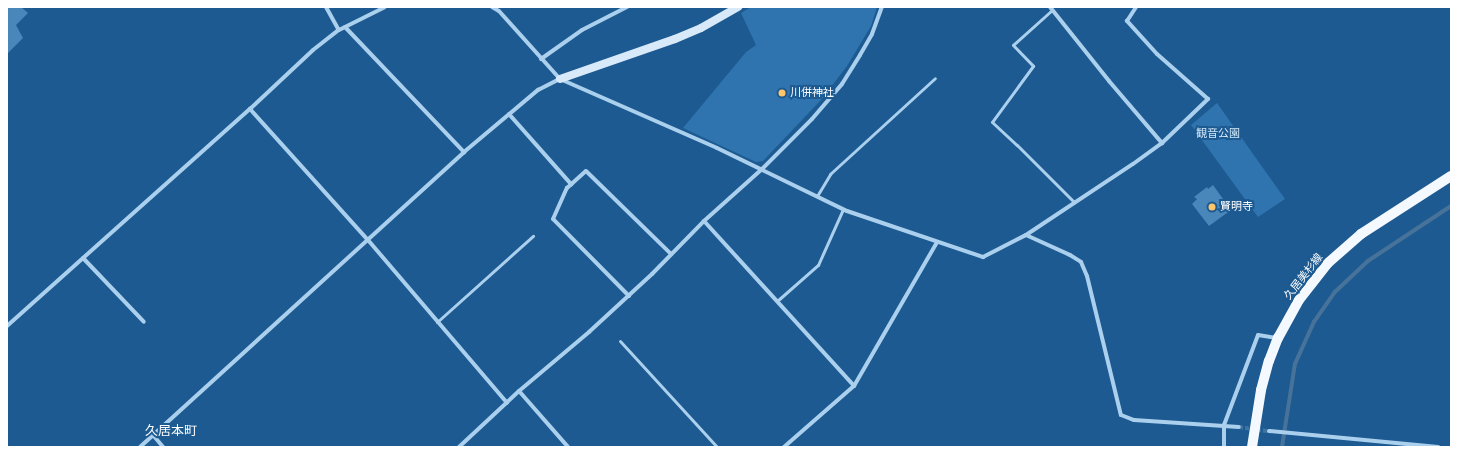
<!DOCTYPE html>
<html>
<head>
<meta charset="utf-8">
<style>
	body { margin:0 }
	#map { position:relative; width:1458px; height:454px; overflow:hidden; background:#1c5a91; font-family:Raleway,"Noto Sans JP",sans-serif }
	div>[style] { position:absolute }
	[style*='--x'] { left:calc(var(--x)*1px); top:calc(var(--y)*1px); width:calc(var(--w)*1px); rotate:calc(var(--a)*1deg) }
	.green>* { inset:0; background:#2f74af }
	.stream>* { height:3.5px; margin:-1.75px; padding:0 1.75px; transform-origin:1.75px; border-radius:1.75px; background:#47739a }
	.building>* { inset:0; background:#4986ba }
	.street-tunnel>* { height:4px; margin-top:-2px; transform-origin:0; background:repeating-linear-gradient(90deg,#3e73a2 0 4px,transparent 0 6px) }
	.lane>* { height:3px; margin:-1.5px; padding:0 1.5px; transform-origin:1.5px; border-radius:1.5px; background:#abd0ee }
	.street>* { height:4px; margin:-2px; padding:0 2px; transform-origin:2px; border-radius:2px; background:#abd0ee }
	.secondary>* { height:8px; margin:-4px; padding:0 4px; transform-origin:4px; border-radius:4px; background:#d8eafa }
	.primary>* { height:10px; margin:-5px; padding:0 5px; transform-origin:5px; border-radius:5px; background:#f3f9ff }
	.dots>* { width:11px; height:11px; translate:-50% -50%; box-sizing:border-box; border:2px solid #1c5a91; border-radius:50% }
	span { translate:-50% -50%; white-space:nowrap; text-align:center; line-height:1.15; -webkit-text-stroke:4px #1c5a91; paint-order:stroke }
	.poi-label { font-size:11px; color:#fff }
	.left { translate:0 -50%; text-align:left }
	.park-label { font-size:11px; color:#d1e8fa }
	.street-label { font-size:11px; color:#fff }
	.quarter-label { font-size:13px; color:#fff }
	.frame { position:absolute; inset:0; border:8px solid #fff; pointer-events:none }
</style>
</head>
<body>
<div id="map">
	<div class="green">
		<div style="clip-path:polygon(751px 7px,877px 7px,871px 26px,847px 66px,821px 100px,763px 161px,756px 162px,683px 128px,746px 52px,756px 45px,741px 13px)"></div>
		<div style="clip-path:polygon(1217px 103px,1285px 199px,1258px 217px,1191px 125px)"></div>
	</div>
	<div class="stream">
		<div style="--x:1282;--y:447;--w:84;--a:-81.1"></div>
		<div style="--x:1295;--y:364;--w:46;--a:-65.7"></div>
		<div style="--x:1314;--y:322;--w:37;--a:-55"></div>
		<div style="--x:1335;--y:292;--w:45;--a:-43.2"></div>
		<div style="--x:1368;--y:261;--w:100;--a:-33.5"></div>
	</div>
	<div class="building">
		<div style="clip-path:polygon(7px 7px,21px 7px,28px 13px,16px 25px,23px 38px,7px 54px)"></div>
		<div style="clip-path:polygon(1213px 185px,1231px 210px,1209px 226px,1192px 204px,1197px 199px,1194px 197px,1207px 187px,1208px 189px)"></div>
	</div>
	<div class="street-tunnel">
		<div style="--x:1239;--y:427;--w:30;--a:8"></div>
	</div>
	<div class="lane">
		<div style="--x:1052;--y:10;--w:52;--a:138.1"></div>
		<div style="--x:1013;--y:45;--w:29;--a:46"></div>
		<div style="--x:1033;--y:66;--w:69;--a:126.2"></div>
		<div style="--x:992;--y:122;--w:34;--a:43"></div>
		<div style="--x:1017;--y:145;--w:81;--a:45"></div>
		<div style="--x:817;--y:196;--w:26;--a:-59"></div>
		<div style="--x:830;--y:174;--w:142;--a:-42.4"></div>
		<div style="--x:777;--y:301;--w:55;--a:-41.3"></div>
		<div style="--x:818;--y:265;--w:61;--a:-65.9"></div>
		<div style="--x:437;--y:322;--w:129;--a:-41.9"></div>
		<div style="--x:620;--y:341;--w:144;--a:47.5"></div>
	</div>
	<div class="street">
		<div style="--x:326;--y:7;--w:26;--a:61"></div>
		<div style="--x:492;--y:7;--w:8;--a:30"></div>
		<div style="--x:499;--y:11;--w:91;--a:48.1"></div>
		<div style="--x:560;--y:79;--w:171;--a:23.7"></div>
		<div style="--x:717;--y:148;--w:144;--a:25.9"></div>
		<div style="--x:847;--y:211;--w:144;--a:18.7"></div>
		<div style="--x:983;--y:257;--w:48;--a:-27.1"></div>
		<div style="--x:1026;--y:235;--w:128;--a:-33.6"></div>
		<div style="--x:1133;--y:164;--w:36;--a:-36"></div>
		<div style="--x:1162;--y:143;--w:64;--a:-43.7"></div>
		<div style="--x:1208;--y:99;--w:68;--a:-138.6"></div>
		<div style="--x:1157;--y:54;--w:45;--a:-132.3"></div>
		<div style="--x:1127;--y:21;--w:17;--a:-57"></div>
		<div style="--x:1050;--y:7;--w:95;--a:51.4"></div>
		<div style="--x:1109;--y:81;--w:82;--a:49.5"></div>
		<div style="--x:345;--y:27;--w:173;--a:46.4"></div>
		<div style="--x:541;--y:59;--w:50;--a:-35.3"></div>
		<div style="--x:582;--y:30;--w:51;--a:-27.1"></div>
		<div style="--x:250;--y:109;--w:176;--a:48"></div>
		<div style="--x:368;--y:240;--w:214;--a:49.5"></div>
		<div style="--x:509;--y:114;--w:94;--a:48.5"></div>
		<div style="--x:704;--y:221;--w:223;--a:47.7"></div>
		<div style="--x:1026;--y:235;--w:48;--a:24.4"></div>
		<div style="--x:1070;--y:255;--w:13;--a:32"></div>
		<div style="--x:1081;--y:262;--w:15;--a:67"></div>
		<div style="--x:1087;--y:276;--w:143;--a:76.3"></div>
		<div style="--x:1121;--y:415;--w:14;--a:21"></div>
		<div style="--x:1134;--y:420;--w:105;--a:3.8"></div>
		<div style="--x:83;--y:258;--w:88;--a:46.4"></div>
		<div style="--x:629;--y:296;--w:108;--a:-134.6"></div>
		<div style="--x:553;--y:219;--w:34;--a:-66"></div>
		<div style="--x:567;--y:188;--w:25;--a:-42"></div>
		<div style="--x:586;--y:171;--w:119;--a:44.3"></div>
		<div style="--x:7;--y:326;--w:326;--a:-41.8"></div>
		<div style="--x:250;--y:109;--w:86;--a:-43.1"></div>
		<div style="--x:313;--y:50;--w:33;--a:-38"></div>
		<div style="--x:339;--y:30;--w:51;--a:-26.6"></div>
		<div style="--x:519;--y:391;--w:74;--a:48.8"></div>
		<div style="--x:1269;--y:431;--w:170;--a:5.4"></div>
		<div style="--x:153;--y:435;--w:16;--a:50"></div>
		<div style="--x:140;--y:447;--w:438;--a:-42.3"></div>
		<div style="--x:464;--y:152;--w:97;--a:-40"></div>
		<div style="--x:538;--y:90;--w:25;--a:-27"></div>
		<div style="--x:459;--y:447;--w:82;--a:-43"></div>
		<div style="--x:519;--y:391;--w:92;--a:-40.1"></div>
		<div style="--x:589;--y:332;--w:86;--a:-42.6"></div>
		<div style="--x:652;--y:274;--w:74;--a:-45.5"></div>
		<div style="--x:704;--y:221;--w:76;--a:-41.8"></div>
		<div style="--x:761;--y:170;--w:72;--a:-45"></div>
		<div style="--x:812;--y:119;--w:46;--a:-49.4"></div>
		<div style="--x:842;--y:84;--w:34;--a:-58"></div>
		<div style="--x:860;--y:55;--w:24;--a:-60"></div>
		<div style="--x:872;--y:34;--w:29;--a:-70"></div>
		<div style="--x:784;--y:447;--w:93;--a:-41.1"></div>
		<div style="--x:854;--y:386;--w:166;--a:-60"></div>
		<div style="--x:1224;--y:447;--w:22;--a:-90"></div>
		<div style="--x:1224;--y:425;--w:96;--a:-69.3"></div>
		<div style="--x:1258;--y:335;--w:20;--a:9"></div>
	</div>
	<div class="secondary">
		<div style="--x:560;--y:79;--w:122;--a:-19.2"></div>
		<div style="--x:675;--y:39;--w:28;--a:-23"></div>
		<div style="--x:701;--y:28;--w:43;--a:-29.6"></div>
	</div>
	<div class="primary">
		<div style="--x:1252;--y:447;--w:58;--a:-81"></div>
		<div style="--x:1261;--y:390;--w:30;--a:-75"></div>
		<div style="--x:1269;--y:361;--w:25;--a:-69"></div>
		<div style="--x:1278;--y:338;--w:43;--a:-61.1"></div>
		<div style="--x:1299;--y:300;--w:47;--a:-51.9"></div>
		<div style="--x:1328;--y:263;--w:44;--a:-41.3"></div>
		<div style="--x:1361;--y:234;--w:107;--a:-32.8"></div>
	</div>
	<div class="dots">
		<div style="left:782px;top:93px;background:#ffc569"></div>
		<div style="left:1212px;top:207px;background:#ffc569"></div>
	</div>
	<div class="poi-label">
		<span class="left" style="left:790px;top:93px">川併神社</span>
		<span class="left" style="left:1220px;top:207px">賢明寺</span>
	</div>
	<div class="park-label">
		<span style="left:1218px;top:134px">観音公園</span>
	</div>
	<div class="street-label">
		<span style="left:1304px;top:277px;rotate:-52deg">久居美杉線</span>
	</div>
	<div class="quarter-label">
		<span style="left:171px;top:431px">久居本町</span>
	</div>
	<div class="frame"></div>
</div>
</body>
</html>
